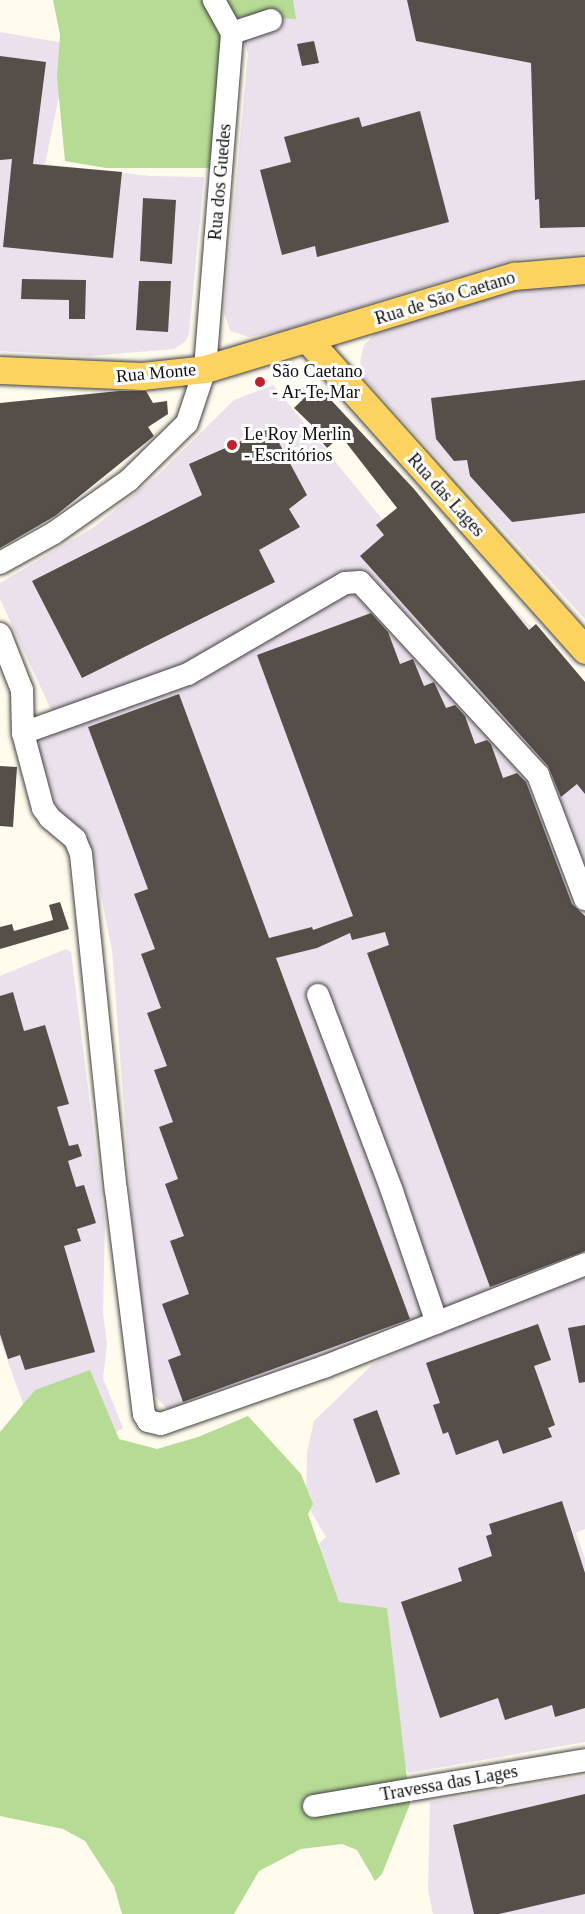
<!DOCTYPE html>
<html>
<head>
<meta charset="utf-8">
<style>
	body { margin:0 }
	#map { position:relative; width:585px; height:1914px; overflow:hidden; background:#fffbed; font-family:"Times New Roman",serif }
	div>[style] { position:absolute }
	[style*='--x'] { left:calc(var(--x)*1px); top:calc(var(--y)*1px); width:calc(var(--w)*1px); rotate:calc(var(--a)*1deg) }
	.industrial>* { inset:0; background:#ebe1ec }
	.forest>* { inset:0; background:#b6db95 }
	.building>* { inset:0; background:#564e49 }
	.roads { filter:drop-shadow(0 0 2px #404040) drop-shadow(0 0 2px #404040) }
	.minor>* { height:22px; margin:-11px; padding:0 11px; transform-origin:11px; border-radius:11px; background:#fff }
	.major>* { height:27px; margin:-13.5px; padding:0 13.5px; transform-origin:13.5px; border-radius:13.5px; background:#fcd360 }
	.dots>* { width:16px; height:16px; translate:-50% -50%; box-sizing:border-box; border:3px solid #fff; border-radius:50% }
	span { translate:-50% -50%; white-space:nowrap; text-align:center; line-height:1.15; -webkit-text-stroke:6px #fff; paint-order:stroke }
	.street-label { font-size:18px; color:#0d0d0d }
	.poi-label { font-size:18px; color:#0d0d0d }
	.left { translate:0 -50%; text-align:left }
</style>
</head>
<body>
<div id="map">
	<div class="industrial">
		<div style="clip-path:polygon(228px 0,585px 0,585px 253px,514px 259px,282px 331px,249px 337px,230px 331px,224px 312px,248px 53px)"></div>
		<div style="clip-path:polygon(0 32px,70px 44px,45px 164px,150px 176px,204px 177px,189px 333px,186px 341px,174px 349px,91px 356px,0 351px)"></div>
		<div style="clip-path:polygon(585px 281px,585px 619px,365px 379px,360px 362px,364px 345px,376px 333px,516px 286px)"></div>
		<div style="clip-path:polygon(273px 385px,391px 530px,418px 506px,585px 684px,585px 1529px,576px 1533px,585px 1558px,585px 1742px,408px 1773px,372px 1698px,282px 1580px,326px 1537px,306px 1503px,307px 1452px,314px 1421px,373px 1364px,410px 1345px,425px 1322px,169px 1411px,149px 1389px,140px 1320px,112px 950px,95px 867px,73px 827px,58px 812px,38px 747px,52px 712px,0 599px,0 583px,94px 527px,158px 475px,234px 400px)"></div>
		<div style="clip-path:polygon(66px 949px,71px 952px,105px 1224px,103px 1313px,107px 1344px,103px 1378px,123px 1428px,20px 1492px,0 1437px,24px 1406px,0 1340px,0 976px)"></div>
		<div style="clip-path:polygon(585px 1776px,585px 1914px,433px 1914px,428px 1890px,430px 1802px)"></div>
	</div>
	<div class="forest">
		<div style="clip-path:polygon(53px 0,293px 0,296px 19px,223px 16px,210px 168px,106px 168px,65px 161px,57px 78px,60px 35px)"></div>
		<div style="clip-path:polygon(90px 1370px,119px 1439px,157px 1449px,198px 1437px,248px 1416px,301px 1474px,313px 1504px,308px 1514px,339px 1602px,387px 1608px,410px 1804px,382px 1874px,375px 1881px,357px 1850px,342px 1844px,301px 1849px,259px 1871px,234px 1914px,122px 1914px,114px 1886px,85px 1841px,63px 1829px,0 1816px,0 1432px,35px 1390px)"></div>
	</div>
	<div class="building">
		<div style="clip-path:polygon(407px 0,585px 0,585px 227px,540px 228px,539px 199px,535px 200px,531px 63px,416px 41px)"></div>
		<div style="clip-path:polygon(314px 41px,319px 63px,302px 66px,297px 44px)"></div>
		<div style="clip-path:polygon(0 56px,46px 62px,33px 164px,122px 172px,113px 258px,3px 247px,12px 159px,0 160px)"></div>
		<div style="clip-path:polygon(420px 111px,449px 222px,317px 257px,315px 246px,282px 255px,260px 170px,291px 162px,284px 137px,359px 117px,362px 127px)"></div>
		<div style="clip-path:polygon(143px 198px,176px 200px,172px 264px,140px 261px)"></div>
		<div style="clip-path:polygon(22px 279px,86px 280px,85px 319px,69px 319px,69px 300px,21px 299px)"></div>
		<div style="clip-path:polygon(139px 281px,171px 281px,168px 332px,136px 330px)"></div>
		<div style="clip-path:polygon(585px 380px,585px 513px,512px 522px,470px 476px,467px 460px,454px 461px,436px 439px,431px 398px)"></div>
		<div style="clip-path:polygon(317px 385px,414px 489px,529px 630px,536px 624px,585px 682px,585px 794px,577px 784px,561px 797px,548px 766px,360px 556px,384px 535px,376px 525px,397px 508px,341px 436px,327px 448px,316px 435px,319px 432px,294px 408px)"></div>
		<div style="clip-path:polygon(119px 391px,146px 391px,153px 403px,167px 401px,168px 414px,148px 427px,154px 436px,55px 516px,0 548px,0 403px)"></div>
		<div style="clip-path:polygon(271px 428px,307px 495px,289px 509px,300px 527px,259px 550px,275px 582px,82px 678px,32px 581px,202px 495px,189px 464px)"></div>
		<div style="clip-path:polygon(371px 613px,388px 632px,400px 664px,413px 659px,424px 686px,434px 682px,446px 708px,455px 705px,465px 716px,475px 744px,487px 740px,491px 744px,503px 778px,517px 773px,526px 782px,572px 904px,585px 916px,585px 1251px,490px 1287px,367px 953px,389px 945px,385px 932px,352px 940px,350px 933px,317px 948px,276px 958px,410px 1319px,183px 1402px,168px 1360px,181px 1355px,162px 1304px,189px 1294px,170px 1241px,184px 1236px,165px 1184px,178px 1179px,159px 1127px,173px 1122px,154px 1070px,167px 1066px,147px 1013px,161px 1008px,141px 954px,155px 949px,134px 894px,148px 889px,88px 727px,179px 694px,269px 938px,312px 927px,313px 930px,353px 916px,257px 655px)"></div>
		<div style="clip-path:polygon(0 766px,17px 767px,13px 827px,0 826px)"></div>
		<div style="clip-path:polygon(60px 902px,69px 929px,0 949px,0 927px,12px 924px,14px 931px,53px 920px,49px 905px)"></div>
		<div style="clip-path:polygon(13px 992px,24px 1031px,45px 1025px,69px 1104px,57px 1107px,69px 1146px,78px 1144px,82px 1156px,68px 1161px,76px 1187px,84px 1185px,96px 1223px,77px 1229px,81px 1241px,64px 1246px,95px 1352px,25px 1370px,20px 1355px,8px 1359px,0 1334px,0 996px)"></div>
		<div style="clip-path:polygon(538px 1324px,551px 1360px,534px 1366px,555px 1425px,548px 1428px,552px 1437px,503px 1454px,498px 1440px,456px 1455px,448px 1432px,443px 1434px,433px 1405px,440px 1403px,426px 1363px)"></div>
		<div style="clip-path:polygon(585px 1325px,585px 1382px,579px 1383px,568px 1328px)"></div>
		<div style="clip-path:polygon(377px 1410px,400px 1474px,376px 1483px,353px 1419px)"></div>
		<div style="clip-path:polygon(562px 1501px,585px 1573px,585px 1708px,555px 1717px,552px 1705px,505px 1720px,498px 1698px,440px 1718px,401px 1602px,462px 1581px,458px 1568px,492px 1556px,486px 1536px,492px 1534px,489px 1524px)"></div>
		<div style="clip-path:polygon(585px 1794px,585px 1894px,499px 1914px,474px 1914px,453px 1825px)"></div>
	</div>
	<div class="roads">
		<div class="minor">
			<div style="--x:232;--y:33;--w:41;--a:-18.4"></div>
			<div style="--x:0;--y:563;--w:62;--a:-29.1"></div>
			<div style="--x:54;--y:533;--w:92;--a:-35.2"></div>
			<div style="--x:129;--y:480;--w:81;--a:-44.5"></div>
			<div style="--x:187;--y:423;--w:57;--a:-71.6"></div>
			<div style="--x:205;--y:369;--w:337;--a:-85.4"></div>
			<div style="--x:232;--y:33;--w:38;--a:-119"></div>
			<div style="--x:0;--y:634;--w:60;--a:68.6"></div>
			<div style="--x:22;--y:690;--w:43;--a:88.7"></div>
			<div style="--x:23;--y:733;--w:78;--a:75.1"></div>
			<div style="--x:43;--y:808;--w:12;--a:55"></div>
			<div style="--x:50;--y:818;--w:33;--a:40"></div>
			<div style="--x:75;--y:839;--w:16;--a:68"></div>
			<div style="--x:81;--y:854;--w:338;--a:84.1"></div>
			<div style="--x:116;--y:1190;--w:226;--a:82.9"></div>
			<div style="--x:144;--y:1414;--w:8;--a:60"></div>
			<div style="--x:148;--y:1421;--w:13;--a:13"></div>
			<div style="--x:161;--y:1424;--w:173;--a:-19.3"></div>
			<div style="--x:324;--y:1367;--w:281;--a:-21.5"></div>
			<div style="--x:23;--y:733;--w:175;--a:-19.7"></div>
			<div style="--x:188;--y:674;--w:181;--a:-30.1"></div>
			<div style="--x:345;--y:583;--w:15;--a:-4"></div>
			<div style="--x:360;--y:582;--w:263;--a:47.3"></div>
			<div style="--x:538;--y:775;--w:133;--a:69.2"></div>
			<div style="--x:318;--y:995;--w:210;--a:69.3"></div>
			<div style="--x:392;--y:1191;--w:139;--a:71.2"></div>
			<div style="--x:314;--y:1806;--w:275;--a:-9.6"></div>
		</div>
		<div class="major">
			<div style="--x:308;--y:340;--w:416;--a:48.2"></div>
			<div style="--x:0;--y:370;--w:142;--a:2.4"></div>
			<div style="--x:142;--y:376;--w:63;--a:-6.3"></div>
			<div style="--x:205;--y:369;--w:323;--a:-16.8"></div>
			<div style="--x:514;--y:276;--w:71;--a:-4.8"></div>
		</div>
	</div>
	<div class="dots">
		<div style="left:260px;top:382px;background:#c0212c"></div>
		<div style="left:232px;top:445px;background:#c0212c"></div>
	</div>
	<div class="street-label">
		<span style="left:220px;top:182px;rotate:-85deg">Rua dos Guedes</span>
		<span style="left:445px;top:298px;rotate:-17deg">Rua de São Caetano</span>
		<span style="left:156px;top:373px;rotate:-5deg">Rua Monte</span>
		<span style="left:446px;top:495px;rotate:48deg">Rua das Lages</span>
		<span style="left:449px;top:1783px;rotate:-10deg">Travessa das Lages</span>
	</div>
	<div class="poi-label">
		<span class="left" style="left:272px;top:382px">São Caetano<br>- Ar-Te-Mar</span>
		<span class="left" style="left:244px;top:445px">Le Roy Merlin<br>- Escritórios</span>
	</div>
</div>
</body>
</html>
